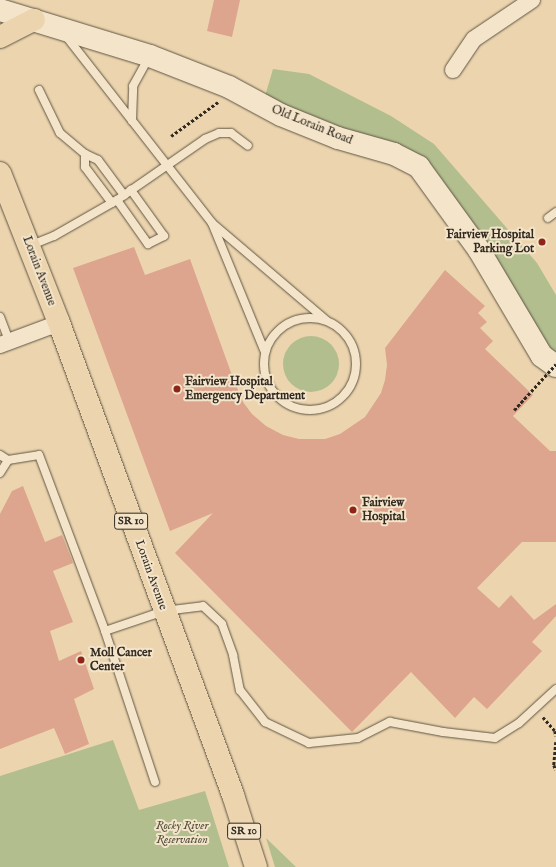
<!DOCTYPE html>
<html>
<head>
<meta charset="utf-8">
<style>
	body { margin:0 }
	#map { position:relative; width:556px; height:867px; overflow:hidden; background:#ecd5ae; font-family:"IM FELL English",serif }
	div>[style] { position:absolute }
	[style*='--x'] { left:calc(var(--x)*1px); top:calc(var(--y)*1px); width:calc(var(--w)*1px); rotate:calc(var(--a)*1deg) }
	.green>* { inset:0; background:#b2be8e }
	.round { border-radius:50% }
	.building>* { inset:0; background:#dda48e }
	.path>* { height:2.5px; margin-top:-1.25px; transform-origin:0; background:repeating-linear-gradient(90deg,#322a20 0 3px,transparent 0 5px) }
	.roads { filter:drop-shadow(0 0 1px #605544) drop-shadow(0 0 1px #605544) }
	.lane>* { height:8px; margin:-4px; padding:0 4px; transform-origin:4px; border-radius:4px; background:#f3e4ca }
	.lane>.ring { margin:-4px; padding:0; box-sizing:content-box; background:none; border:8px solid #f3e4ca; border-radius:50% }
	.street>* { height:16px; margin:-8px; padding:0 8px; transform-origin:8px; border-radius:8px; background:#f3e4ca }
	.secondary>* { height:22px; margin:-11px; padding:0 11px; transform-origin:11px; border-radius:11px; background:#f3e4ca }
	.primary>* { height:22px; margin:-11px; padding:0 11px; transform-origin:11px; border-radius:11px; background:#ecd5ae }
	.path-bridge>* { height:2.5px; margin-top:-1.25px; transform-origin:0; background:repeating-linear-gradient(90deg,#322a20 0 3px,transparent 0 5px) }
	.dots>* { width:11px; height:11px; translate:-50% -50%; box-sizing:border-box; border:2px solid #f3e4ca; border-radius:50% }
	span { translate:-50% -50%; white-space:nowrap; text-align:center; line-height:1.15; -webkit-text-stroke:4px #f3e4ca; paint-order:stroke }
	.shield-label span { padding:1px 3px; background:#f3e4ca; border:1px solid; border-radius:3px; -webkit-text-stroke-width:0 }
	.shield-label { font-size:11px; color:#322a20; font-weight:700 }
	.street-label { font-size:12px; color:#322a20 }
	.poi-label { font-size:12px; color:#322a20; font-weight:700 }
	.right { translate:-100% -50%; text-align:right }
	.left { translate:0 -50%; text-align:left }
	.park-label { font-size:12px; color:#524f3c; font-style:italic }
</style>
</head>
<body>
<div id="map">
	<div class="green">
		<div style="clip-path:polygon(273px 69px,309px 74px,391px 116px,434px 144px,537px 263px,556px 295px,556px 371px,423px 161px,327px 125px,265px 96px)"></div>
		<div class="round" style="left:283px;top:336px;width:56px;height:56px"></div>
		<div style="clip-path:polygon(113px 740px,139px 810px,205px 791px,229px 867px,0 867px,0 776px)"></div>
		<div style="clip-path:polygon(266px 838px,296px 867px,275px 867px)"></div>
	</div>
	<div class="building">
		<div style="clip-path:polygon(214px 0,240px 0,232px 37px,207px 31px)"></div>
		<div style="clip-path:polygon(134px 247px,145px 275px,190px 259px,233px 378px,243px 402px,252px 414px,266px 426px,283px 435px,299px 439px,325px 439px,340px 434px,365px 417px,381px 393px,385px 380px,387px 365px,385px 348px,445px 270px,485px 306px,478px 313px,487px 322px,480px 328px,493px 341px,485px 349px,533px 395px,513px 416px,550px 451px,556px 451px,556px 542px,522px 542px,477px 588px,499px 608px,511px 595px,534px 620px,556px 604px,556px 616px,532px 642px,542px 651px,487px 709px,474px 697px,455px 718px,411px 672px,352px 732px,175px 553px,213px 513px,170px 531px,73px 268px)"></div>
		<div style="clip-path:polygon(23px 486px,45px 542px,62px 535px,73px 563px,53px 571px,73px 622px,50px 631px,59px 661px,81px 651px,94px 689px,74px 699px,89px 744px,65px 754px,54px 728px,0 749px,0 514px,12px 491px)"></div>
	</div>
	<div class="path">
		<div style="--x:171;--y:136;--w:58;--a:-35.9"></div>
		<div style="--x:543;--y:717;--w:18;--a:49"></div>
		<div style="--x:555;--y:731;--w:5;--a:79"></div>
		<div style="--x:556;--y:742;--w:23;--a:95"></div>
		<div style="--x:554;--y:765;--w:5;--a:68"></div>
	</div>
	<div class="roads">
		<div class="lane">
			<div style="--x:66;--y:36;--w:237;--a:52"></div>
			<div style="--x:212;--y:223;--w:150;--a:40.4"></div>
			<div style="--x:39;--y:90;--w:48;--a:64"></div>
			<div style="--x:60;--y:133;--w:33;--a:40"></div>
			<div style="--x:85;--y:154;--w:14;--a:25"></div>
			<div style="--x:98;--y:160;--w:44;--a:53.4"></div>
			<div style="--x:132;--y:121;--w:35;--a:-88"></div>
			<div style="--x:133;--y:86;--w:33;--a:-61"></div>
			<div style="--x:85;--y:154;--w:13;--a:90"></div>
			<div style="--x:85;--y:167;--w:45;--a:53.1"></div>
			<div style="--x:117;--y:200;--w:54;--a:54.8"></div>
			<div style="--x:148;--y:244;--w:18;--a:-27"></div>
			<div style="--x:164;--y:236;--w:57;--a:-125.7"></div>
			<div style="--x:548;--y:218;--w:10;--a:-37"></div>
			<div style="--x:212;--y:223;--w:139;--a:67.7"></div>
			<div style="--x:29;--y:246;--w:27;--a:-22"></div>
			<div style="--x:54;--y:236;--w:73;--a:-29.7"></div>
			<div style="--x:117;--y:200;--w:107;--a:-34.7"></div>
			<div style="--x:205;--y:139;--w:15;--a:-23"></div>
			<div style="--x:219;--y:133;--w:12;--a:0"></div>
			<div style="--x:231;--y:133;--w:21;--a:37"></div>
			<div style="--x:0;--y:317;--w:25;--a:69"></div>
			<div class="ring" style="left:264px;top:318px;width:84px;height:84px"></div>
			<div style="--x:0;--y:455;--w:9;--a:32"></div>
			<div style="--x:8;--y:460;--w:31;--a:-9"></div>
			<div style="--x:39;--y:455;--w:188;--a:69.4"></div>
			<div style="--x:105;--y:631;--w:159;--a:71.7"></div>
			<div style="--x:0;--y:473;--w:15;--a:-58"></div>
			<div style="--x:105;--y:631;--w:62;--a:-18.7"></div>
			<div style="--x:164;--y:611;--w:39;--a:-7"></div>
			<div style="--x:203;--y:606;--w:26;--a:43"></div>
			<div style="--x:222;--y:624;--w:33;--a:70"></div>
			<div style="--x:233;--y:655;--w:36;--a:79"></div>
			<div style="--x:240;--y:690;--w:41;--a:52"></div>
			<div style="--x:265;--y:722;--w:49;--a:25.5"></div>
			<div style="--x:309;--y:743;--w:49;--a:-5.8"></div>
			<div style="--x:358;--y:738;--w:36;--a:-27"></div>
			<div style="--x:390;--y:722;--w:54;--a:10.7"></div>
			<div style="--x:443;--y:732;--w:52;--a:6.6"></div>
			<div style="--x:495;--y:738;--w:28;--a:-32"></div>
			<div style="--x:519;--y:723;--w:50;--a:-42.6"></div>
		</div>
		<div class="street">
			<div style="--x:453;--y:70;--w:37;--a:-56"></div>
			<div style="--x:474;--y:39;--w:70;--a:-33.9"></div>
			<div style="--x:0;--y:345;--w:63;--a:-20.4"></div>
		</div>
		<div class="secondary">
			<div style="--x:0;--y:10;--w:157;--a:17"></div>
			<div style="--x:150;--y:56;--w:85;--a:21.4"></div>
			<div style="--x:229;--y:87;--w:59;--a:28.3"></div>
			<div style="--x:281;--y:115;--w:61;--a:22"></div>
			<div style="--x:338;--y:138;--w:58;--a:15.9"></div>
			<div style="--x:394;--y:154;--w:28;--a:27"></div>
			<div style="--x:419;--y:167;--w:102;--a:54.1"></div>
			<div style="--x:479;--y:250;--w:123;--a:59.3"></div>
			<div style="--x:542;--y:356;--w:17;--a:36"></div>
		</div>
		<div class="primary">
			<div style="--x:0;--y:37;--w:38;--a:-27"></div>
			<div style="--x:0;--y:173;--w:161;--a:68.5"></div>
			<div style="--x:59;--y:323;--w:503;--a:69.76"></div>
			<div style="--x:233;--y:795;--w:76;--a:72.3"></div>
		</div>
	</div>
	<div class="path-bridge">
		<div style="--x:514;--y:410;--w:62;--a:-47.6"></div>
	</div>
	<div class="dots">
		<div style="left:542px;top:242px;background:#8f2418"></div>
		<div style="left:177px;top:389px;background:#8f2418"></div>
		<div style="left:353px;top:510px;background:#8f2418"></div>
		<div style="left:81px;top:660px;background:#8f2418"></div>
	</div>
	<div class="shield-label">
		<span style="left:131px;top:521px">SR 10</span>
		<span style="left:244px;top:831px">SR 10</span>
	</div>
	<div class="street-label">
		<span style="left:312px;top:125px;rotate:22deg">Old Lorain Road</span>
		<span style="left:39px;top:271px;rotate:69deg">Lorain Avenue</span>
		<span style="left:151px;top:575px;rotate:70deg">Lorain Avenue</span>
	</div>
	<div class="poi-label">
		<span class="right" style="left:534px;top:242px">Fairview Hospital<br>Parking Lot</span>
		<span class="left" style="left:185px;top:389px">Fairview Hospital<br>Emergency Department</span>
		<span class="left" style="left:362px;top:510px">Fairview<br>Hospital</span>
		<span class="left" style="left:90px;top:660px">Moll Cancer<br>Center</span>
	</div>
	<div class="park-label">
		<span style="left:182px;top:833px">Rocky River<br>Reservation</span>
	</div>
</div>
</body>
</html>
